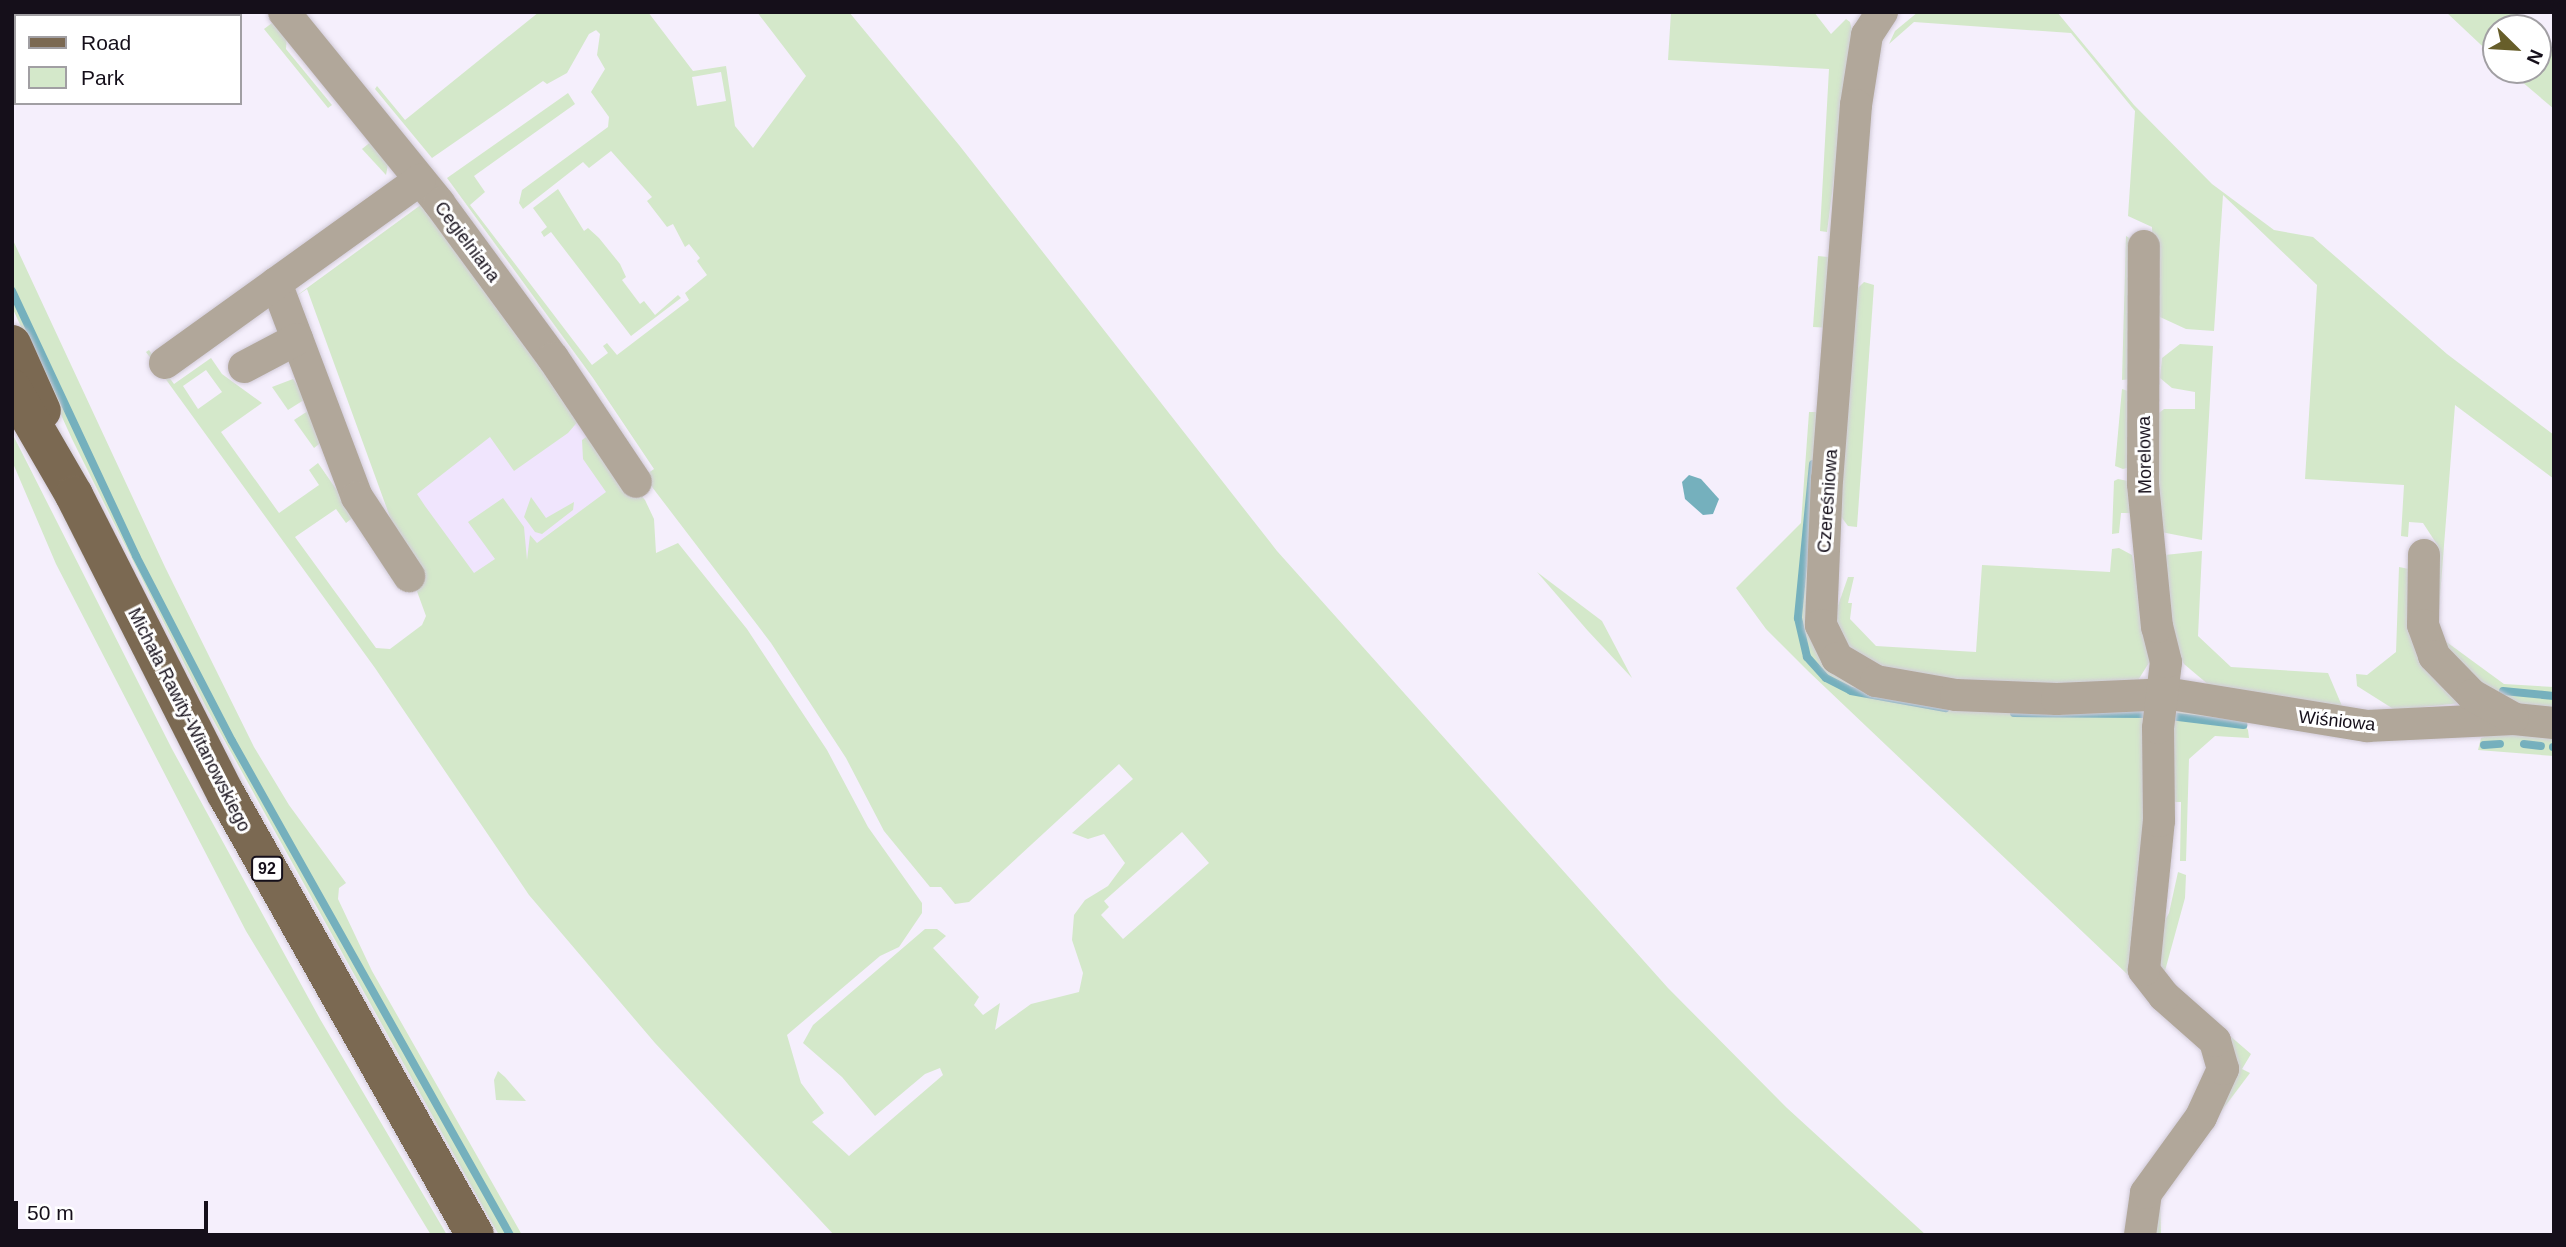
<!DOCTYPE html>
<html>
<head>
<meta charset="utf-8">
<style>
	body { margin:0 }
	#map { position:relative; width:2566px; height:1247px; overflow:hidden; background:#f5effc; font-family:Helvetica,sans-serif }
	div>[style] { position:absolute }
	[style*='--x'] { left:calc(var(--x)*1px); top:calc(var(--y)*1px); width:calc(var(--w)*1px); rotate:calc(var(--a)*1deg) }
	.built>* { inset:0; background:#f0e5fd }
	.green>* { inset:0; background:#d4e8ca }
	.water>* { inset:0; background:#75b0bd }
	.stream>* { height:8px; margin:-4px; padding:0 4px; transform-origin:4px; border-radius:4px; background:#75b0bd }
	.roads { filter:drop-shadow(0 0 2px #d1cbd8) drop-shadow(0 0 2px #d1cbd8) }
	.minor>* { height:32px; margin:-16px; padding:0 16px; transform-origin:16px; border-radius:16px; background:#b1a79a }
	.major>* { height:38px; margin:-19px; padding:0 19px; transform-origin:19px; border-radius:19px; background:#7b6952 }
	span { translate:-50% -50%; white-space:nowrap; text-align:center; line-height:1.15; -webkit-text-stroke:6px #fff; paint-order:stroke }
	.shield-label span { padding:2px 5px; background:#fff; border:2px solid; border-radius:5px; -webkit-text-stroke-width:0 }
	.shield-label { font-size:16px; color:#150f1a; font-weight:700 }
	.street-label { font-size:18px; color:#150f1a }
	.frame { position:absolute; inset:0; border:14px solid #150f1a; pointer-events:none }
	.legend { position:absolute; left:14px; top:14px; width:228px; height:91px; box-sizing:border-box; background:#fff; border:2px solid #a19fa3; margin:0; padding:9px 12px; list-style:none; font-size:21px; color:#150f1a }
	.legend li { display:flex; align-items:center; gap:14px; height:35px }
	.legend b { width:35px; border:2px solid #a19fa3 }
	.north { position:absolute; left:2482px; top:14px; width:70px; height:70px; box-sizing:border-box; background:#fff; border:2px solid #a19fa3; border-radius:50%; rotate:114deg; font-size:19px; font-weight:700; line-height:28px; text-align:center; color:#150f1a }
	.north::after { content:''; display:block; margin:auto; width:24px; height:32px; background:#675e2a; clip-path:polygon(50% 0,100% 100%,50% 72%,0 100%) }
	.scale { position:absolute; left:14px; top:1201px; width:194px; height:32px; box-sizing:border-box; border:4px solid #150f1a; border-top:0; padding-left:9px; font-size:21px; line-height:24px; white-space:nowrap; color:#150f1a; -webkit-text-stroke:5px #fff; paint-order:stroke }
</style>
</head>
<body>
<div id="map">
	<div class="built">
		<div style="clip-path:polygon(387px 232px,578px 421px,623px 492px,433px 627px,415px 572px)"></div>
	</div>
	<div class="green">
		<div style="clip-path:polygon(12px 12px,125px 12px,16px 16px,12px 93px)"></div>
		<div style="clip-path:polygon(evenodd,539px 12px,648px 12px,693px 71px,726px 66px,735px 126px,753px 148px,806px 76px,757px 12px,849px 12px,959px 145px,1277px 551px,1668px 988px,1787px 1108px,1926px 1235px,834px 1235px,655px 1043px,529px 895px,375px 668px,146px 352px,149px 350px,174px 384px,211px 358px,222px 374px,262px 403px,221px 432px,279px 513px,319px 485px,309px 470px,318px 463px,355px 516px,346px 523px,336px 509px,295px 537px,376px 648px,390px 649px,422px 625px,426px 616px,307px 289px,292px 299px,422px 204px,580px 419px,568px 433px,514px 471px,490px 437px,417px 494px,425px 506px,474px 573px,495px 559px,468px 522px,503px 498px,524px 527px,527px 560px,530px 535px,537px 543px,606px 492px,583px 459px,582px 440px,590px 434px,645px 500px,654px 519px,656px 553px,678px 543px,747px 629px,827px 750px,868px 827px,922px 903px,922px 913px,899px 947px,880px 956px,787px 1035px,801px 1083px,824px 1113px,812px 1122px,849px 1156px,943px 1075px,940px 1068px,925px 1074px,875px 1116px,842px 1077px,803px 1043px,813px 1025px,925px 929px,937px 929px,946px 936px,933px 948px,979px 997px,974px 1005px,983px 1015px,1000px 1003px,995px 1030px,1031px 1004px,1079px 992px,1083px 973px,1072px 940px,1074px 915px,1085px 900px,1108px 886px,1125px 863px,1104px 834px,1088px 839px,1072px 833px,1133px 779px,1119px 764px,969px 902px,955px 904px,941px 887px,930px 887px,884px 831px,846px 758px,771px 643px,649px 483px,644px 476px,654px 469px,593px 378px,447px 178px,568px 93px,575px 104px,474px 176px,485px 192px,470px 205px,592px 365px,608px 353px,603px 346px,607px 343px,617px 355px,689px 300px,685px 293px,707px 275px,697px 261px,700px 258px,689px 244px,685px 247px,673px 224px,667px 227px,647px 201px,652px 197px,611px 151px,589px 168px,583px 162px,523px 209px,519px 203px,522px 190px,608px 127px,609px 117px,591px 92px,605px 69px,597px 55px,600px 34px,596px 30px,589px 34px,567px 73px,547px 84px,543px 81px,432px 158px,375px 89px,377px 86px,405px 120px,539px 12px,721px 72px,726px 101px,697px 106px,692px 77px,721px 72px,539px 12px,206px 370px,222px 392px,198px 409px,183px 386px,206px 370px,539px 12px,1182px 832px,1209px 863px,1123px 939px,1101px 915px,1109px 907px,1104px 901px,1182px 832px)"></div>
		<div style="clip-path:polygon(1671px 12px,1814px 12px,1831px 34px,1846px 19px,1850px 22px,1853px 35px,1842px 177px,1834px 178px,1827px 232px,1820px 231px,1829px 69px,1668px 60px)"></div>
		<div style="clip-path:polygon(1918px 12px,2057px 12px,2134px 105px,2212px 184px,2274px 230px,2313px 237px,2447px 354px,2554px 435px,2554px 479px,2455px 405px,2437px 635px,2504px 684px,2554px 687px,2554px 709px,2513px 704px,2481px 692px,2439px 652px,2428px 612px,2438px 546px,2423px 523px,2409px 522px,2408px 537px,2401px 536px,2404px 485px,2305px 479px,2317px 285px,2223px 195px,2214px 331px,2186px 329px,2160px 317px,2154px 300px,2152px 227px,2128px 216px,2135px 111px,2071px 33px,1914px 22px,1889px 44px,1895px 31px)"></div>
		<div style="clip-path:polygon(2446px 12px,2514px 12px,2531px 28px,2496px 28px,2496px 59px)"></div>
		<div style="clip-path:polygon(272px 23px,287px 35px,286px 49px,332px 105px,328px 108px,264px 29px)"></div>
		<div style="clip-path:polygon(2538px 34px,2554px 49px,2554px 109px,2508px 70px,2538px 70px)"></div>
		<div style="clip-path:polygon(373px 140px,388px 164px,386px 175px,362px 149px)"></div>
		<div style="clip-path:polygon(558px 189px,584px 231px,588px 228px,599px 238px,620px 264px,626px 277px,622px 280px,640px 304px,644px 301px,655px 315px,678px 295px,681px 298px,631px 336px,551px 232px,544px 237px,541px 232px,547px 227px,533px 208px)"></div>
		<div style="clip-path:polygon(2126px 236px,2131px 239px,2132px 379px,2122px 380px)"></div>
		<div style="clip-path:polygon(12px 238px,165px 567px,254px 747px,289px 805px,346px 883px,339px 888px,338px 899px,372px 971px,522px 1235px,499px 1235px,488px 1216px,206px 707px,72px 439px,12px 307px)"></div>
		<div style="clip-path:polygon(1818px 256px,1828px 257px,1832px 328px,1813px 327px)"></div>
		<div style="clip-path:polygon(1864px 282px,1874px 285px,1857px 527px,1848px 526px,1839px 514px,1856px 290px)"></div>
		<div style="clip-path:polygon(2180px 344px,2213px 346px,2202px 540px,2161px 532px,2154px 417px,2164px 409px,2195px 409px,2195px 392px,2172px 388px,2160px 378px,2162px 358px)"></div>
		<div style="clip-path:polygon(293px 379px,307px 398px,288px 410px,272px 387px)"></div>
		<div style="clip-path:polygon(2122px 389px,2128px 391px,2131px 467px,2123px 469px,2115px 466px)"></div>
		<div style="clip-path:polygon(311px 409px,323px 441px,314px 448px,294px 420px)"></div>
		<div style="clip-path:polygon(1809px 412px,1816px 412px,1830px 665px,2148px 707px,2146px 992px,1808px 671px,1766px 629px,1736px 588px,1801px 523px)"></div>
		<div style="clip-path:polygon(12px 433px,172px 749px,320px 1019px,447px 1235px,431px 1235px,246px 931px,56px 564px,12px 461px)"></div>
		<div style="clip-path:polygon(2118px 479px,2128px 481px,2131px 513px,2121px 513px,2119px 533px,2112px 534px,2114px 481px)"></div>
		<div style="clip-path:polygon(531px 497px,546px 518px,574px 502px,573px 510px,542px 534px,535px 532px,524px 517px)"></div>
		<div style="clip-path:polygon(2119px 548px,2132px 555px,2152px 658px,2135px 685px,1907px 681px,1850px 656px,1834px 617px,1848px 577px,1854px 577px,1848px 603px,1852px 603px,1850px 619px,1876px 646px,1976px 652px,1982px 565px,2110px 572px,2112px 549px)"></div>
		<div style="clip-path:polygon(2202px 551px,2198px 636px,2231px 667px,2328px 673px,2342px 706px,2210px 686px,2184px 664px,2171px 641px,2165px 555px)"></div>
		<div style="clip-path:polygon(2399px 567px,2409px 569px,2461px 703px,2395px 710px,2357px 686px,2356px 674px,2367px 675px,2396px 652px)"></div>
		<div style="clip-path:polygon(1537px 572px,1602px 621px,1632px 678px,1588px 631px)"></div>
		<div style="clip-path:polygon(2175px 710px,2243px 722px,2248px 730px,2249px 738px,2215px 736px,2189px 759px,2186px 861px,2180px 861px,2181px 802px,2170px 802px,2166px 775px)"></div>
		<div style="clip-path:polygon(2497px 733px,2554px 738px,2554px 756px,2478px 750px,2481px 738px)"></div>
		<div style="clip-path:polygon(2178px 872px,2186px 875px,2185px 898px,2163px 978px,2251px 1054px,2242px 1069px,2250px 1073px,2160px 1193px,2161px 1235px,2145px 1235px,2145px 1215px,2228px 1082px,2157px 976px,2158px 933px,2169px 913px)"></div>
		<div style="clip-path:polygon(498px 1071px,505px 1077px,526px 1101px,496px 1100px,494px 1080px)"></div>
	</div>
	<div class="water">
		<div style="clip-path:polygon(1689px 475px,1701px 479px,1719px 499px,1713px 514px,1703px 515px,1685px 499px,1682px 482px)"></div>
	</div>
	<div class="stream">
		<div style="--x:12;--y:291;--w:293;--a:64.9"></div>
		<div style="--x:136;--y:556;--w:208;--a:62.6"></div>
		<div style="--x:232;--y:741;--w:567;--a:60.63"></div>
		<div style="--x:1813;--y:464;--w:155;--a:95.6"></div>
		<div style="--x:1798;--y:618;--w:40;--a:77"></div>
		<div style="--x:1807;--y:657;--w:28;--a:48"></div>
		<div style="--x:1826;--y:678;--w:28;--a:27"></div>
		<div style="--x:1851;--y:691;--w:96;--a:10.3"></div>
		<div style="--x:2503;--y:691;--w:51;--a:5.6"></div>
		<div style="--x:2014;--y:713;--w:132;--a:0.4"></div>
		<div style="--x:2170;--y:716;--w:74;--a:7"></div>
		<div style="--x:2524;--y:744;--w:17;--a:7"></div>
		<div style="--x:2484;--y:745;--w:16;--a:-4"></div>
		<div style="--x:2553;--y:747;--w:1;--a:0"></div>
	</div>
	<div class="roads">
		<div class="minor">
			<div style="--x:284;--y:12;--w:246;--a:50.9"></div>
			<div style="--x:439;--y:203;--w:192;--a:53.7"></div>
			<div style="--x:553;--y:358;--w:149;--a:56.2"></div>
			<div style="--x:1882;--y:12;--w:27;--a:123"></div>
			<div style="--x:1867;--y:35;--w:71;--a:98.9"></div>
			<div style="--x:1856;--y:105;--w:375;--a:94.4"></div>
			<div style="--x:1827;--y:479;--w:146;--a:92.4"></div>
			<div style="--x:1821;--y:625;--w:37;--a:64"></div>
			<div style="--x:1837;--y:658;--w:45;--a:30.5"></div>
			<div style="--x:1876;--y:681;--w:81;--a:9.9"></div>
			<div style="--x:1956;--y:695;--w:101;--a:2.3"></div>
			<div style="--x:2057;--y:699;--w:114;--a:-2.5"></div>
			<div style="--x:2171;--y:694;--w:199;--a:9.3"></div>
			<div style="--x:2367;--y:726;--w:147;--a:-2.7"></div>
			<div style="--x:2514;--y:719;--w:40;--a:5.7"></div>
			<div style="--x:276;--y:283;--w:229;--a:69.3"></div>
			<div style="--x:357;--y:497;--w:95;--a:56.6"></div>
			<div style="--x:165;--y:363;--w:314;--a:-35.7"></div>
			<div style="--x:244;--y:367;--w:60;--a:-27.8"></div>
			<div style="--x:2424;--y:555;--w:70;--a:90.8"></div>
			<div style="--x:2423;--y:625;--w:33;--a:70"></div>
			<div style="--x:2434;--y:656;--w:54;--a:45.7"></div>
			<div style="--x:2472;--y:695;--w:47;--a:29.3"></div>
			<div style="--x:2140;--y:1235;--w:42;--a:-81.9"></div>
			<div style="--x:2146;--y:1193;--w:94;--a:-54.1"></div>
			<div style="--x:2201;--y:1117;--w:53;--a:-65.4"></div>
			<div style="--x:2223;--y:1069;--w:29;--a:-106"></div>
			<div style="--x:2215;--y:1041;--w:68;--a:-138.6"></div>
			<div style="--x:2164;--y:996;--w:33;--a:-128"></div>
			<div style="--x:2144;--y:970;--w:150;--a:-84.3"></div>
			<div style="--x:2159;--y:821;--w:93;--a:-90.6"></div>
			<div style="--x:2158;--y:728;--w:66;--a:-83.1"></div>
			<div style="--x:2166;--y:662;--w:36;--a:-104"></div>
			<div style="--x:2157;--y:627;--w:144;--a:-95.6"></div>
			<div style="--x:2143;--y:484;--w:238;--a:-89.8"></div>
		</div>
		<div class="major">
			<div style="--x:12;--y:344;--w:73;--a:65.9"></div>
			<div style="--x:12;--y:388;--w:124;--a:59.9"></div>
			<div style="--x:74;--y:495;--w:335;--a:63.1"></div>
			<div style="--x:226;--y:794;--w:506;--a:60.55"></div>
		</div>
	</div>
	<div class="shield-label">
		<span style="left:267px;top:869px">92</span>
	</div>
	<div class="street-label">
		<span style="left:467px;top:242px;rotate:53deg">Cegielniana</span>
		<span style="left:2145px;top:455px;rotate:-91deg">Morelowa</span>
		<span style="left:1828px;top:501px;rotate:-86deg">Czereśniowa</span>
		<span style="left:189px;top:720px;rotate:63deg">Michała Rawity-Witanowskiego</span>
		<span style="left:2337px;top:721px;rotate:6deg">Wiśniowa</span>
	</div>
	<div class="frame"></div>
	<ul class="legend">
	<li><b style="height:9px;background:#7b6952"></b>Road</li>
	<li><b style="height:19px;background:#d4e8ca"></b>Park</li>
	</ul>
	<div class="north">N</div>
	<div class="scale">50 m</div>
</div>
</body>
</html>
